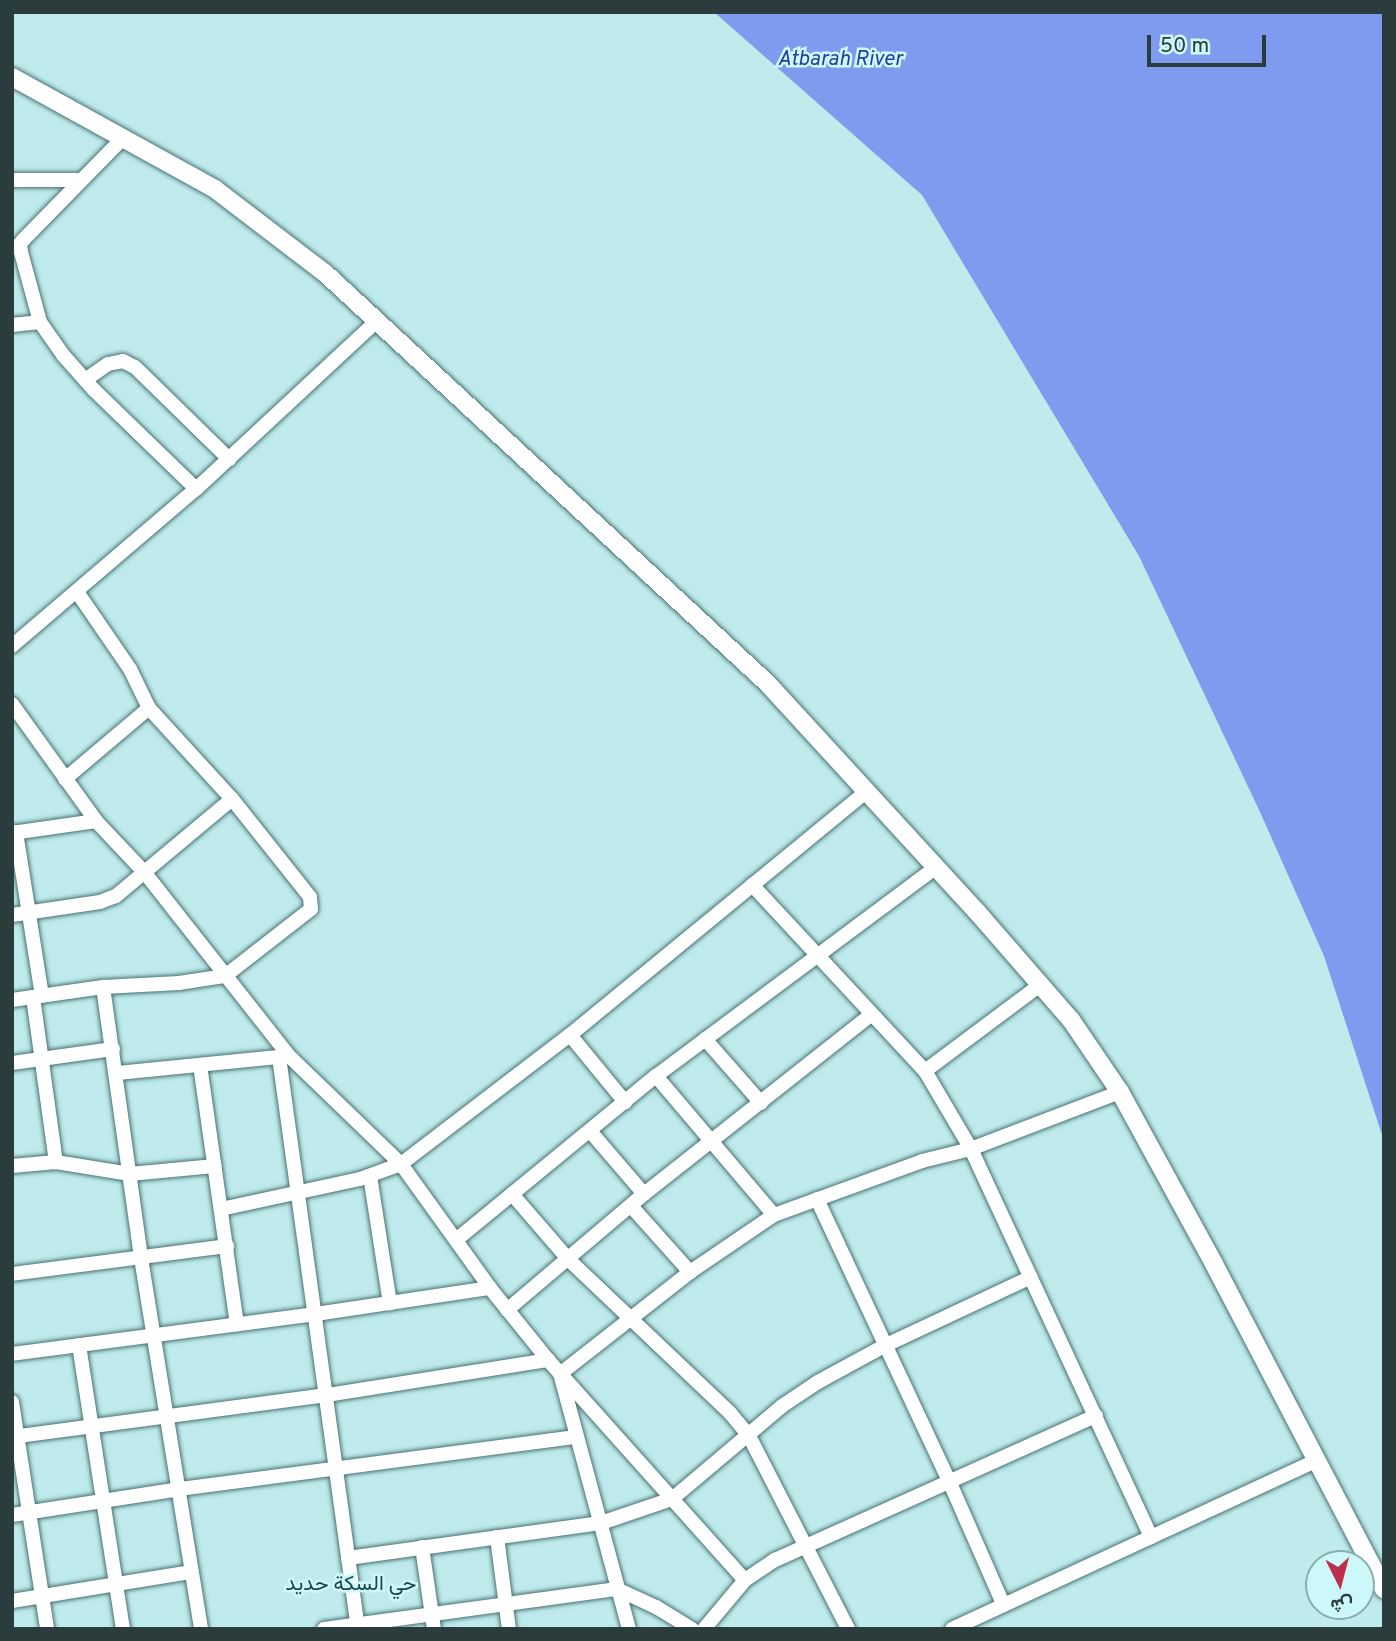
<!DOCTYPE html>
<html>
<head>
<meta charset="utf-8">
<style>
	body { margin:0 }
	#map { position:relative; width:1396px; height:1641px; overflow:hidden; background:#bfebec; font-family:Overpass,Vazirmatn,sans-serif }
	div>[style] { position:absolute }
	[style*='--x'] { left:calc(var(--x)*1px); top:calc(var(--y)*1px); width:calc(var(--w)*1px); rotate:calc(var(--a)*1deg) }
	.water>* { inset:0; background:#7f9bf0 }
	.roads { filter:drop-shadow(0 0 2px #497273) drop-shadow(0 0 2px #497273) }
	.minor>* { height:14px; margin:-7px; padding:0 7px; transform-origin:7px; border-radius:7px; background:#fff }
	.tertiary>* { height:18px; margin:-9px; padding:0 9px; transform-origin:9px; border-radius:9px; background:#fff }
	span { translate:-50% -50%; white-space:nowrap; text-align:center; line-height:1.15; -webkit-text-stroke:5px #ccf8fa; paint-order:stroke }
	.water-label { font-size:21px; color:#273c9c; font-style:italic }
	.neighbourhood-label { font-size:21px; color:#1c4446 }
	.frame { position:absolute; inset:0; border:14px solid #2a3c3c; pointer-events:none }
	.north { position:absolute; left:1305px; top:1550px; width:70px; height:70px; box-sizing:border-box; background:#ccf8fa; border:2px solid #8badae; border-radius:50%; rotate:174deg; font-size:19px; font-weight:700; line-height:28px; text-align:center; color:#2a3c3c }
	.north::after { content:''; display:block; margin:auto; width:24px; height:32px; background:#be2e4d; clip-path:polygon(50% 0,100% 100%,50% 72%,0 100%) }
	.scale { position:absolute; left:1147px; top:35px; width:119px; height:32px; box-sizing:border-box; border:4px solid #2a3c3c; border-top:0; padding-left:9px; font-size:21px; line-height:24px; white-space:nowrap; color:#2a3c3c; -webkit-text-stroke:5px #ccf8fa; paint-order:stroke }
</style>
</head>
<body>
<div id="map">
	<div class="water">
		<div style="clip-path:polygon(714px 12px,1384px 12px,1384px 1141px,1324px 956px,1260px 812px,1139px 556px,922px 195px)"></div>
	</div>
	<div class="roads">
		<div class="minor">
			<div style="--x:122;--y:139;--w:141;--a:134.4"></div>
			<div style="--x:23;--y:240;--w:5;--a:127"></div>
			<div style="--x:20;--y:244;--w:8;--a:83"></div>
			<div style="--x:21;--y:252;--w:73;--a:74.8"></div>
			<div style="--x:40;--y:322;--w:40;--a:55.1"></div>
			<div style="--x:63;--y:355;--w:47;--a:48.5"></div>
			<div style="--x:94;--y:390;--w:142;--a:44.1"></div>
			<div style="--x:12;--y:180;--w:68;--a:0"></div>
			<div style="--x:12;--y:325;--w:28;--a:-6"></div>
			<div style="--x:85;--y:380;--w:28;--a:-35"></div>
			<div style="--x:108;--y:364;--w:15;--a:-11"></div>
			<div style="--x:123;--y:361;--w:13;--a:27"></div>
			<div style="--x:135;--y:367;--w:132;--a:44.4"></div>
			<div style="--x:12;--y:646;--w:242;--a:-40.5"></div>
			<div style="--x:196;--y:489;--w:248;--a:-42.9"></div>
			<div style="--x:12;--y:704;--w:144;--a:54.3"></div>
			<div style="--x:96;--y:821;--w:71;--a:46.7"></div>
			<div style="--x:145;--y:873;--w:231;--a:51.8"></div>
			<div style="--x:288;--y:1055;--w:157;--a:44"></div>
			<div style="--x:401;--y:1164;--w:153;--a:54.3"></div>
			<div style="--x:490;--y:1288;--w:92;--a:51.1"></div>
			<div style="--x:548;--y:1360;--w:295;--a:48.2"></div>
			<div style="--x:65;--y:779;--w:110;--a:-40.2"></div>
			<div style="--x:16;--y:832;--w:166;--a:81"></div>
			<div style="--x:12;--y:833;--w:85;--a:-8.1"></div>
			<div style="--x:12;--y:915;--w:89;--a:-8.4"></div>
			<div style="--x:100;--y:902;--w:17;--a:-21"></div>
			<div style="--x:116;--y:896;--w:151;--a:-39.9"></div>
			<div style="--x:103;--y:987;--w:274;--a:82"></div>
			<div style="--x:141;--y:1258;--w:376;--a:80.8"></div>
			<div style="--x:33;--y:997;--w:167;--a:82.1"></div>
			<div style="--x:12;--y:1000;--w:92;--a:-8.1"></div>
			<div style="--x:103;--y:987;--w:76;--a:-3"></div>
			<div style="--x:179;--y:983;--w:47;--a:-8.7"></div>
			<div style="--x:225;--y:976;--w:109;--a:-37.9"></div>
			<div style="--x:311;--y:909;--w:12;--a:-95"></div>
			<div style="--x:310;--y:897;--w:125;--a:-128.5"></div>
			<div style="--x:232;--y:799;--w:123;--a:-132.4"></div>
			<div style="--x:149;--y:708;--w:43;--a:-116"></div>
			<div style="--x:130;--y:669;--w:93;--a:-124.5"></div>
			<div style="--x:570;--y:1035;--w:87;--a:50.6"></div>
			<div style="--x:705;--y:1039;--w:85;--a:48.8"></div>
			<div style="--x:279;--y:1057;--w:577;--a:82.14"></div>
			<div style="--x:12;--y:1063;--w:102;--a:-7.9"></div>
			<div style="--x:200;--y:1065;--w:262;--a:81.9"></div>
			<div style="--x:925;--y:1071;--w:144;--a:-36.8"></div>
			<div style="--x:117;--y:1073;--w:170;--a:-5.7"></div>
			<div style="--x:656;--y:1076;--w:182;--a:49.7"></div>
			<div style="--x:1120;--y:1092;--w:160;--a:159.1"></div>
			<div style="--x:971;--y:1149;--w:428;--a:65.1"></div>
			<div style="--x:12;--y:1166;--w:44;--a:-5.2"></div>
			<div style="--x:56;--y:1162;--w:75;--a:9.2"></div>
			<div style="--x:130;--y:1174;--w:85;--a:-5.4"></div>
			<div style="--x:370;--y:1176;--w:129;--a:81.1"></div>
			<div style="--x:512;--y:1194;--w:87;--a:49.2"></div>
			<div style="--x:569;--y:1260;--w:222;--a:43.5"></div>
			<div style="--x:730;--y:1413;--w:30;--a:50"></div>
			<div style="--x:749;--y:1436;--w:217;--a:62.8"></div>
			<div style="--x:644;--y:1194;--w:290;--a:-38.3"></div>
			<div style="--x:817;--y:1199;--w:314;--a:64.9"></div>
			<div style="--x:950;--y:1483;--w:132;--a:66.3"></div>
			<div style="--x:631;--y:1206;--w:89;--a:48.2"></div>
			<div style="--x:221;--y:1209;--w:142;--a:-12.2"></div>
			<div style="--x:360;--y:1179;--w:44;--a:-20.1"></div>
			<div style="--x:401;--y:1164;--w:213;--a:-37.4"></div>
			<div style="--x:570;--y:1035;--w:383;--a:-39.4"></div>
			<div style="--x:456;--y:1240;--w:259;--a:-39.4"></div>
			<div style="--x:656;--y:1076;--w:349;--a:-36.7"></div>
			<div style="--x:12;--y:1274;--w:217;--a:-7.4"></div>
			<div style="--x:507;--y:1310;--w:180;--a:-40.3"></div>
			<div style="--x:644;--y:1194;--w:83;--a:-130.6"></div>
			<div style="--x:79;--y:1345;--w:287;--a:81.2"></div>
			<div style="--x:12;--y:1354;--w:307;--a:-7.5"></div>
			<div style="--x:316;--y:1314;--w:176;--a:-8.5"></div>
			<div style="--x:12;--y:1402;--w:230;--a:81.2"></div>
			<div style="--x:12;--y:1437;--w:318;--a:-7.6"></div>
			<div style="--x:327;--y:1395;--w:224;--a:-9"></div>
			<div style="--x:12;--y:1515;--w:170;--a:-8.8"></div>
			<div style="--x:180;--y:1489;--w:400;--a:-7.5"></div>
			<div style="--x:497;--y:1537;--w:93;--a:82.6"></div>
			<div style="--x:422;--y:1547;--w:83;--a:81.7"></div>
			<div style="--x:348;--y:1558;--w:255;--a:-7.9"></div>
			<div style="--x:601;--y:1523;--w:75;--a:-18.7"></div>
			<div style="--x:672;--y:1499;--w:144;--a:-40.2"></div>
			<div style="--x:782;--y:1406;--w:43;--a:-33.7"></div>
			<div style="--x:818;--y:1382;--w:75;--a:-28.6"></div>
			<div style="--x:884;--y:1346;--w:162;--a:-25.1"></div>
			<div style="--x:12;--y:1601;--w:182;--a:-9.2"></div>
			<div style="--x:324;--y:1629;--w:296;--a:-7.8"></div>
			<div style="--x:617;--y:1589;--w:43;--a:24.8"></div>
			<div style="--x:656;--y:1607;--w:42;--a:31.4"></div>
			<div style="--x:629;--y:1629;--w:264;--a:-105.1"></div>
			<div style="--x:560;--y:1374;--w:165;--a:-38.1"></div>
			<div style="--x:690;--y:1272;--w:102;--a:-34.2"></div>
			<div style="--x:774;--y:1215;--w:158;--a:-20"></div>
			<div style="--x:922;--y:1161;--w:50;--a:-13.8"></div>
			<div style="--x:971;--y:1149;--w:91;--a:-120.5"></div>
			<div style="--x:925;--y:1071;--w:254;--a:-132.9"></div>
			<div style="--x:704;--y:1629;--w:64;--a:-50.1"></div>
			<div style="--x:745;--y:1580;--w:36;--a:-34"></div>
			<div style="--x:775;--y:1560;--w:352;--a:-24.2"></div>
			<div style="--x:952;--y:1629;--w:402;--a:-24.8"></div>
		</div>
		<div class="tertiary">
			<div style="--x:12;--y:77;--w:232;--a:28.9"></div>
			<div style="--x:215;--y:189;--w:138;--a:37.4"></div>
			<div style="--x:325;--y:273;--w:604;--a:42.85"></div>
			<div style="--x:768;--y:684;--w:309;--a:47.5"></div>
			<div style="--x:977;--y:912;--w:143;--a:49"></div>
			<div style="--x:1071;--y:1020;--w:87;--a:55.8"></div>
			<div style="--x:1120;--y:1092;--w:196;--a:61.3"></div>
			<div style="--x:1214;--y:1264;--w:367;--a:62.4"></div>
		</div>
	</div>
	<div class="water-label">
		<span style="left:840px;top:60px">Atbarah River</span>
	</div>
	<div class="neighbourhood-label">
		<span style="left:351px;top:1585px">حي السكة حديد</span>
	</div>
	<div class="frame"></div>
	<div class="north">ش</div>
	<div class="scale">50 m</div>
</div>
</body>
</html>
